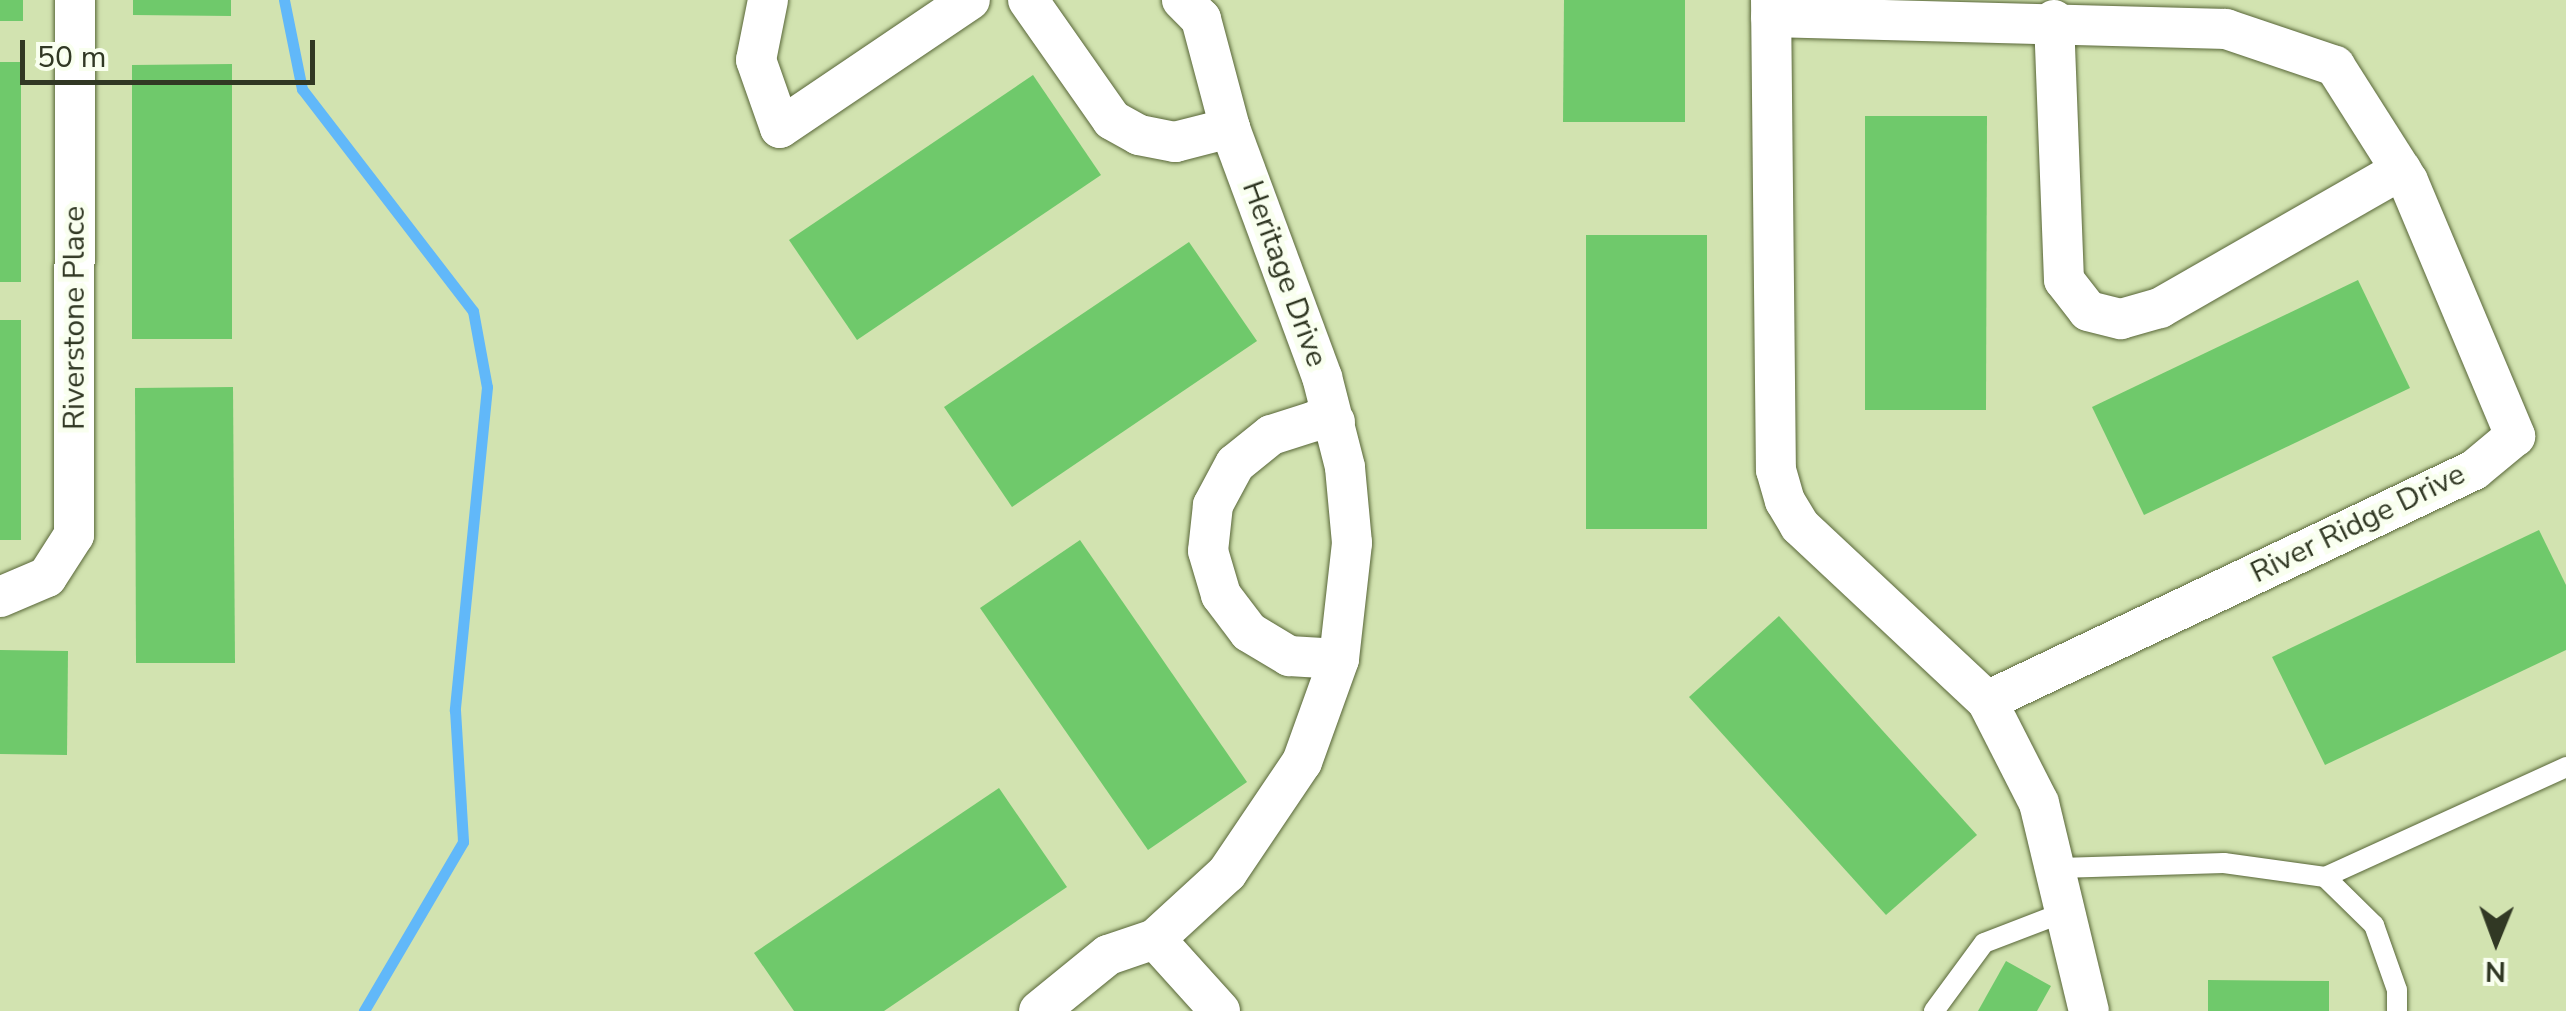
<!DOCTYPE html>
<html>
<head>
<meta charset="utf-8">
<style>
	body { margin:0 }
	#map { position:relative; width:2566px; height:1011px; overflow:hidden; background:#d2e3b0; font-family:"Nunito Sans",sans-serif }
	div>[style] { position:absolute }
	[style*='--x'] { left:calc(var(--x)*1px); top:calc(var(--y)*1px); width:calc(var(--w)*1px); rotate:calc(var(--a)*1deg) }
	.stream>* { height:11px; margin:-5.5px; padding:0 5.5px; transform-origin:5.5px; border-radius:5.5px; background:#61b8f9 }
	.building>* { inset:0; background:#6fc96b }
	.roads { filter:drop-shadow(0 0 2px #586638) drop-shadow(0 0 2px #586638) }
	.service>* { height:20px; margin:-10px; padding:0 10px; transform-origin:10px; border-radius:10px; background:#fff }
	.minor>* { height:40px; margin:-20px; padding:0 20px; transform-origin:20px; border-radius:20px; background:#fff }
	span { translate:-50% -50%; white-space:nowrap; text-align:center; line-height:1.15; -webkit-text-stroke:10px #f9ffef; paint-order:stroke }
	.street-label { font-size:30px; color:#313824 }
	.north { position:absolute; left:2446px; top:891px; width:100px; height:100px; -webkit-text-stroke:8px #f9ffef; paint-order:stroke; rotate:181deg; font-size:28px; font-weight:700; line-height:40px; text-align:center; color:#313824 }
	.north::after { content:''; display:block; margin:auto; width:35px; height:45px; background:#313824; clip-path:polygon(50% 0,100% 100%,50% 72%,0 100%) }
	.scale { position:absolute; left:20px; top:40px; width:295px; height:45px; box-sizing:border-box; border:5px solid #313824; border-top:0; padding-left:12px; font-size:30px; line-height:35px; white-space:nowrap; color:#313824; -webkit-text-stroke:8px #f9ffef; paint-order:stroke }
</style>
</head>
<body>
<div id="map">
	<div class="stream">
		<div style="--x:284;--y:0;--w:91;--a:78.6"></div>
		<div style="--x:302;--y:89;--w:280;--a:52.4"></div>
		<div style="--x:473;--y:311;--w:77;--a:79.6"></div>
		<div style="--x:487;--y:387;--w:325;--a:95.7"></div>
		<div style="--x:455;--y:710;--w:132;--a:86.5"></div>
		<div style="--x:463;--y:842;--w:196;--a:120.4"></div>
	</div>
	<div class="building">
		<div style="clip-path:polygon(0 0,23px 0,23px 21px,0 21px)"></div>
		<div style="clip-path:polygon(133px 0,231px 0,231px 16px,133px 15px)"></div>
		<div style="clip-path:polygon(1564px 0,1685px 0,1685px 122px,1563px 122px)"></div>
		<div style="clip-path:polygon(0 62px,21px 62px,21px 282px,0 282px)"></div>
		<div style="clip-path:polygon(232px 64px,232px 339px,132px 339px,132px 65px)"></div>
		<div style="clip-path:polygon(1033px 75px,1101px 175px,857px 340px,789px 240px)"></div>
		<div style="clip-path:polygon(1865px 116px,1987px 116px,1986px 410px,1865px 410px)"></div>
		<div style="clip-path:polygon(1586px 235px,1707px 235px,1707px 529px,1586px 529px)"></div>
		<div style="clip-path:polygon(1189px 242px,1257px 341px,1012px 507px,944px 407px)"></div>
		<div style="clip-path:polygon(2358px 280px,2410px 388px,2144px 515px,2092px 407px)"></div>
		<div style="clip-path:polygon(0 320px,21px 320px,21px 540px,0 540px)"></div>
		<div style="clip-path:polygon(233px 387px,235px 663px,136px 663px,135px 388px)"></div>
		<div style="clip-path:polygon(2539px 530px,2566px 585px,2566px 650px,2325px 765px,2272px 657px)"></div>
		<div style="clip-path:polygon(1080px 540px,1247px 782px,1148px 850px,980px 608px)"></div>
		<div style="clip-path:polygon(1779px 616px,1977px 835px,1886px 915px,1689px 697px)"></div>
		<div style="clip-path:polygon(0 650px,68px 651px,67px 755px,0 754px)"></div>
		<div style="clip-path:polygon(999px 788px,1067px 887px,884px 1011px,794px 1011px,754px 953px)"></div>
		<div style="clip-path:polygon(2006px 961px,2051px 986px,2037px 1011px,1978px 1011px)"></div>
		<div style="clip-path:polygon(2208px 980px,2329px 981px,2329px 1011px,2208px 1011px)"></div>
	</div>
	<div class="roads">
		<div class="service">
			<div style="--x:2059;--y:868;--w:165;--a:-1.7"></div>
			<div style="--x:2224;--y:863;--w:102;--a:7.9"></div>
			<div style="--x:2325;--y:877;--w:265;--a:-24.5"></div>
			<div style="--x:2325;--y:877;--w:69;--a:44.4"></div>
			<div style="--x:2374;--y:925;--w:69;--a:70.5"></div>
			<div style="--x:2397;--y:990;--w:21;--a:90"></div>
			<div style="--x:1934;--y:1011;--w:84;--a:-53.7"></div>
			<div style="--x:1984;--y:943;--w:84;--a:-21"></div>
		</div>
		<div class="minor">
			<div style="--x:768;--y:0;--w:61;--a:101.3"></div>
			<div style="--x:756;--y:60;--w:72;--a:70.6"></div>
			<div style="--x:780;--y:128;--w:229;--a:-34"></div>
			<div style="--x:1028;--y:0;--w:146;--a:55"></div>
			<div style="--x:1112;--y:120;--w:31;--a:29"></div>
			<div style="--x:1139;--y:135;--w:37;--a:11"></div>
			<div style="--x:1175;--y:142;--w:57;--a:-14.3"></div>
			<div style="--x:1771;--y:0;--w:470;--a:89.4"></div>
			<div style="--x:1776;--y:470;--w:32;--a:74"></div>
			<div style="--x:1785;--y:501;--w:29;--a:59"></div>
			<div style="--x:1800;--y:526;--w:256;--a:43.1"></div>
			<div style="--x:1987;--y:701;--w:114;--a:63"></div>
			<div style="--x:2039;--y:803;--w:214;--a:76.5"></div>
			<div style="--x:1771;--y:17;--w:455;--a:1.5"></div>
			<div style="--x:2226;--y:29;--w:115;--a:18.7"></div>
			<div style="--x:2335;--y:66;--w:136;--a:57.6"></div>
			<div style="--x:2408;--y:181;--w:277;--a:67.2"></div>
			<div style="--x:2515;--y:436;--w:53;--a:140.3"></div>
			<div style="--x:2474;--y:470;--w:539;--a:154.62"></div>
			<div style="--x:2054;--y:20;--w:260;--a:87.8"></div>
			<div style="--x:2064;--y:280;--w:39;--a:52"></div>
			<div style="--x:2088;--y:311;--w:34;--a:14"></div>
			<div style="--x:2121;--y:319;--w:41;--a:-15.8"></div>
			<div style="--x:2160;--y:308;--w:278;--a:-29.8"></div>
			<div style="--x:1335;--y:422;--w:20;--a:-177"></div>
			<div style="--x:1315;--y:421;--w:46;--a:162.3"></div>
			<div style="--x:1271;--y:435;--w:46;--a:141.1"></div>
			<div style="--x:1235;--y:464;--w:47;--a:118.2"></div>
			<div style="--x:1213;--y:505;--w:46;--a:96.2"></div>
			<div style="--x:1208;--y:551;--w:46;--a:73.5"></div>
			<div style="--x:1221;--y:595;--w:46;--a:52.9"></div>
			<div style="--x:1249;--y:632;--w:47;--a:31"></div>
			<div style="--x:1289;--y:656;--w:50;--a:3.4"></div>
			<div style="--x:0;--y:597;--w:51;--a:-23.1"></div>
			<div style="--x:47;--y:577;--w:50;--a:-57.3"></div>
			<div style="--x:74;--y:535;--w:535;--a:-89.89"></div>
			<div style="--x:1155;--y:939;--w:98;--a:-42.5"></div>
			<div style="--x:1227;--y:873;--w:134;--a:-56"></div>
			<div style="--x:1302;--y:762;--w:109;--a:-70.2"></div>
			<div style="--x:1339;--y:659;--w:117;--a:-83.6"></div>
			<div style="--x:1352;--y:543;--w:76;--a:-95.3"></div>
			<div style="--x:1345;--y:467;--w:93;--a:-104.3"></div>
			<div style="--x:1322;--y:377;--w:265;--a:-110.3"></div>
			<div style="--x:1230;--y:128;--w:113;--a:-104.9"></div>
			<div style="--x:1201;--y:19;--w:27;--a:-135"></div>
			<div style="--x:1039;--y:1011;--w:89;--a:-39.1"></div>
			<div style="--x:1108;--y:955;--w:50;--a:-18.8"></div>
			<div style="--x:1155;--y:939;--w:97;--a:47.9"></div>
		</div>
	</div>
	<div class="street-label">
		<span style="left:1284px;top:274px;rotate:70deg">Heritage Drive</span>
		<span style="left:75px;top:318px;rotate:-90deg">Riverstone Place</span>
		<span style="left:2358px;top:524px;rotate:-26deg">River Ridge Drive</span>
	</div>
	<div class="north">N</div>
	<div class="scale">50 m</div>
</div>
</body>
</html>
